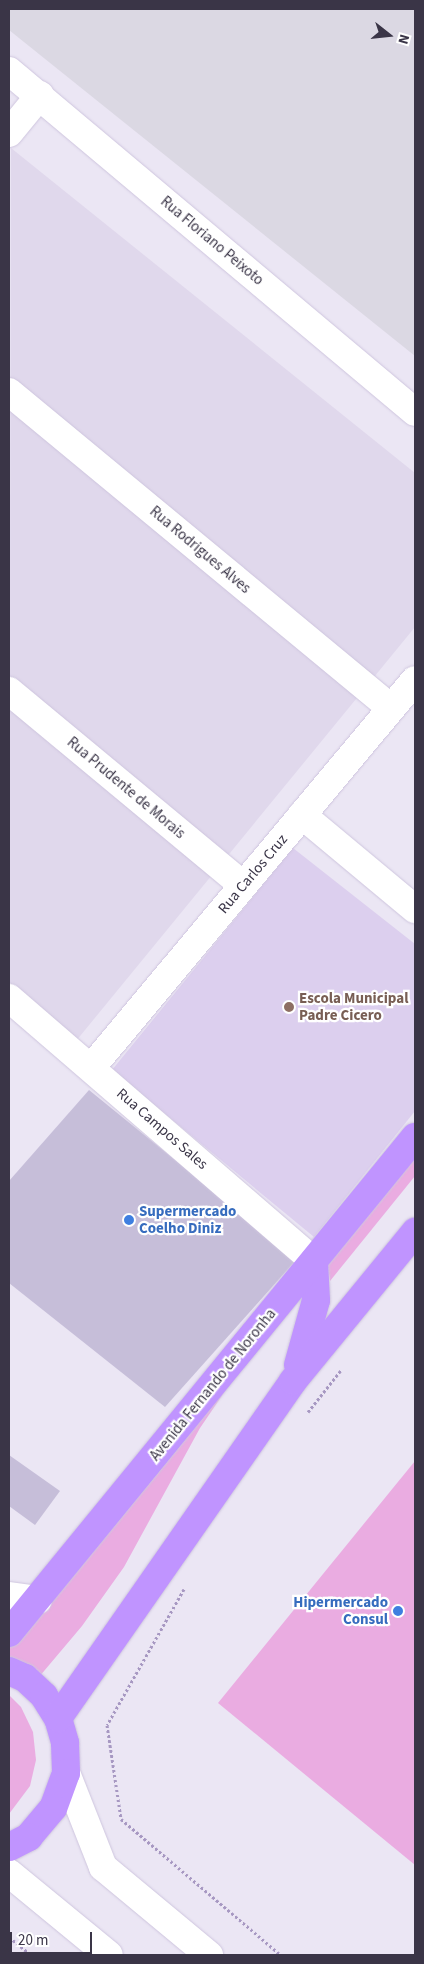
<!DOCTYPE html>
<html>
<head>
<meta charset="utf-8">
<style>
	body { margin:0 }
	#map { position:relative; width:424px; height:1964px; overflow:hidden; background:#ebe6f4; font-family:"Source Sans 3",sans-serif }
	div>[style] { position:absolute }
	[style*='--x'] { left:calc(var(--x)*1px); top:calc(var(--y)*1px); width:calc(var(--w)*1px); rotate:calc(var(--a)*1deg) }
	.residential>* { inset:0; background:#e0d8ec }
	.industrial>* { inset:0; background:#dbd8e3 }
	.education>* { inset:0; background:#dccfee }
	.green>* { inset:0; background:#eaace1 }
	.building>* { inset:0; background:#c6bed9 }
	.path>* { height:3px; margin-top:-1.5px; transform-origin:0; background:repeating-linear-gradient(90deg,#a798c2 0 2.5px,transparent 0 5px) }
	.roads { filter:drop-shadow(0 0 1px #cec5de) drop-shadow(0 0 1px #cec5de) }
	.minor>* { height:28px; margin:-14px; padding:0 14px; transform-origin:14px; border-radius:14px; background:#fff }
	.major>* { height:28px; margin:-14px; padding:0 14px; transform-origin:14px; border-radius:14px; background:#c094ff }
	.dots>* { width:14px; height:14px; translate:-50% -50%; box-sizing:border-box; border:2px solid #fff; border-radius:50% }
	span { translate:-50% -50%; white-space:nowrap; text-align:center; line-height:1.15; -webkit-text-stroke:4.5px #fff; paint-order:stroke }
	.street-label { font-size:15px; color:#3a3547 }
	.education-label { font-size:15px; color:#785e54; font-weight:700 }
	.left { translate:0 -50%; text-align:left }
	.shop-label { font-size:15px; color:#366cbe; font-weight:700 }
	.right { translate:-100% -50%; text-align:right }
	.frame { position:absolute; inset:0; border:10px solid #3a3547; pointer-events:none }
	.north { position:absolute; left:364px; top:10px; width:50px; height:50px; -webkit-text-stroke:4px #fff; paint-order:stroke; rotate:106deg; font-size:14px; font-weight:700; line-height:20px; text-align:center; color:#3a3547 }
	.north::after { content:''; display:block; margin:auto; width:18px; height:22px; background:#3a3547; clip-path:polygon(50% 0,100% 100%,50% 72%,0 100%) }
	.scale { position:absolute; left:10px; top:1932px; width:82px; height:22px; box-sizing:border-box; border:2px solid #3a3547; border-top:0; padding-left:6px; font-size:15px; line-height:18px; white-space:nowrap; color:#3a3547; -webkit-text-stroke:4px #fff; paint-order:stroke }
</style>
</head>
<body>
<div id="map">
	<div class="residential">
		<div style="clip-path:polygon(11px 148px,415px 473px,415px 627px,76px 1041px,9px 982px)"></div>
	</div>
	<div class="industrial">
		<div style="clip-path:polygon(9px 9px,415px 9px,415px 356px,9px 30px)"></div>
	</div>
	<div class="education">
		<div style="clip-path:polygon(293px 848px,415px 944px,415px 1111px,314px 1237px,112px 1070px)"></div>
	</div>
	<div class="green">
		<div style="clip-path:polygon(415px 1149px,415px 1176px,330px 1281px,327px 1258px)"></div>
		<div style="clip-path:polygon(270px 1325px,200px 1428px,124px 1567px,82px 1626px,39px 1677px,9px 1657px,9px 1644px)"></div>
		<div style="clip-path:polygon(415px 1461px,415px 1865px,218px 1703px)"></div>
		<div style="clip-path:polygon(9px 1695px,21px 1707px,33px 1732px,36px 1760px,30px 1786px,9px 1814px)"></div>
	</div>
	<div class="building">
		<div style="clip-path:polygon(89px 1090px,297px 1259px,165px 1407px,9px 1283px,9px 1181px)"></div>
		<div style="clip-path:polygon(9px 1455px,60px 1491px,35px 1525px,9px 1506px)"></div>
	</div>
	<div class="path">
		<div style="--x:308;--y:1412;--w:53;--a:-51.8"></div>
		<div style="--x:184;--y:1589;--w:156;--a:119.5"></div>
		<div style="--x:107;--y:1725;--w:95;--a:81.5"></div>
		<div style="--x:121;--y:1819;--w:210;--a:40.4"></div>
		<div style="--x:9;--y:1937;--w:28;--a:39"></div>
	</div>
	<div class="roads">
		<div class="minor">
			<div style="--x:9;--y:71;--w:530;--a:40.03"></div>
			<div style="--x:9;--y:133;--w:49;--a:-50.8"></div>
			<div style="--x:9;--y:392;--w:496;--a:39.6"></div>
			<div style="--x:9;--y:691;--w:304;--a:39.7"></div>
			<div style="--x:302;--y:815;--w:147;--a:39.8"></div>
			<div style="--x:9;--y:998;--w:403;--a:40.8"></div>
			<div style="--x:91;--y:1068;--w:505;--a:-50.14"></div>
			<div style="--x:9;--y:1596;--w:29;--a:8"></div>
			<div style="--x:66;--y:1773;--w:101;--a:68.5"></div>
			<div style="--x:103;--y:1867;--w:138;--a:39.7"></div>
			<div style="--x:9;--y:1873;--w:129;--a:39.4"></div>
		</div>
		<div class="major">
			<div style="--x:298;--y:1365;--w:67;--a:-74.5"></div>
			<div style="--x:316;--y:1300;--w:39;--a:-93"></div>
			<div style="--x:9;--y:1633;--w:641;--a:-50.7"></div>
			<div style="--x:9;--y:1671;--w:17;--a:24"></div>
			<div style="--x:25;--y:1678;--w:26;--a:43"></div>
			<div style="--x:44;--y:1696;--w:26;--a:58"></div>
			<div style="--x:58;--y:1718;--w:26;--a:74"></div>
			<div style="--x:65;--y:1743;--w:30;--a:88"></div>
			<div style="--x:66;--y:1773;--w:37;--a:110"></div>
			<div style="--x:53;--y:1808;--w:38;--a:130"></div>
			<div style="--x:29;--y:1837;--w:22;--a:153"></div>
			<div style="--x:58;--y:1718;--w:411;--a:-55.1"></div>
			<div style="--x:293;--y:1381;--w:193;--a:-50.7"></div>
		</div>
	</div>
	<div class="dots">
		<div style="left:289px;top:1007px;background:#8d6e63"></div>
		<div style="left:129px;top:1220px;background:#3f7fe0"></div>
		<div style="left:398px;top:1611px;background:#3f7fe0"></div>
	</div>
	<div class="street-label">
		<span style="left:212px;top:241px;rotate:40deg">Rua Floriano Peixoto</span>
		<span style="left:200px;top:550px;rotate:40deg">Rua Rodrigues Alves</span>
		<span style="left:126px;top:788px;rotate:40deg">Rua Prudente de Morais</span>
		<span style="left:253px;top:874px;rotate:-50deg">Rua Carlos Cruz</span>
		<span style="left:162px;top:1129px;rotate:41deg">Rua Campos Sales</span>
		<span style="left:213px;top:1385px;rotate:-51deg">Avenida Fernando de Noronha</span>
	</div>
	<div class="education-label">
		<span class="left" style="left:299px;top:1007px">Escola Municipal<br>Padre Cicero</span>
	</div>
	<div class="shop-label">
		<span class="left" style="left:139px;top:1220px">Supermercado<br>Coelho Diniz</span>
		<span class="right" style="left:388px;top:1611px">Hipermercado<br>Consul</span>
	</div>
	<div class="frame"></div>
	<div class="north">N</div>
	<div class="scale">20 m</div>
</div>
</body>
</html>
